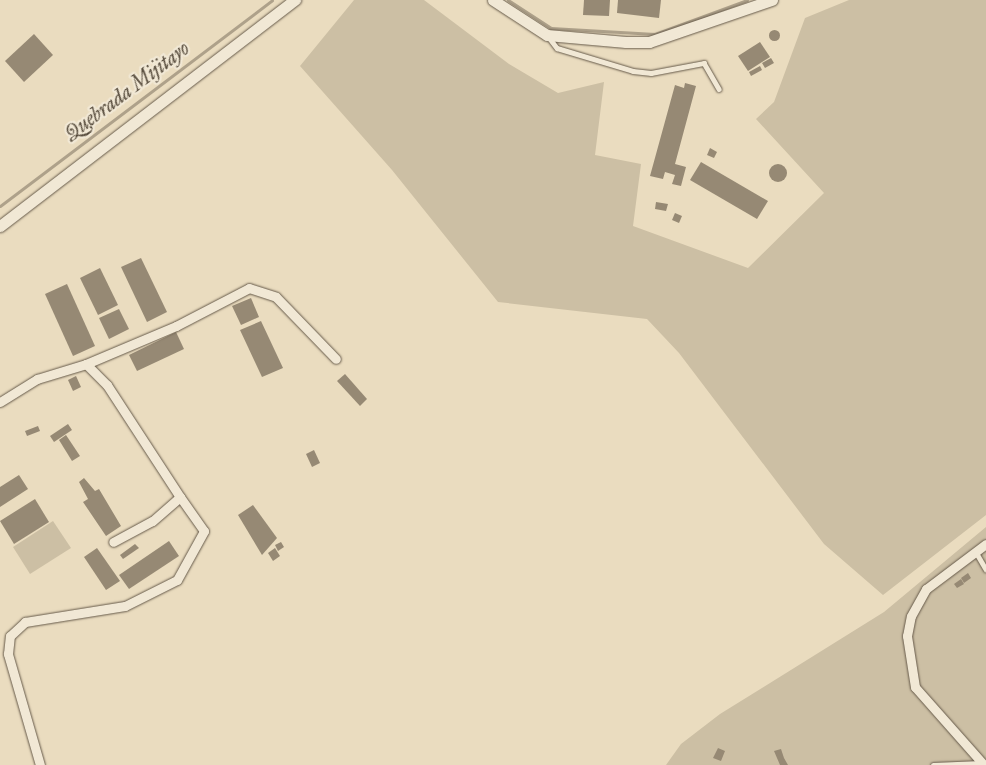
<!DOCTYPE html>
<html>
<head>
<meta charset="utf-8">
<style>
	body { margin:0 }
	#map { position:relative; width:986px; height:765px; overflow:hidden; background:#eadcbf; font-family:"IM FELL Great Primer",serif }
	div>[style] { position:absolute }
	[style*='--x'] { left:calc(var(--x)*1px); top:calc(var(--y)*1px); width:calc(var(--w)*1px); rotate:calc(var(--a)*1deg) }
	.green>* { inset:0; background:#ccbfa4 }
	.stream>* { height:3px; margin:-1.5px; padding:0 1.5px; transform-origin:1.5px; border-radius:1.5px; background:#aea18a }
	.building>* { inset:0; background:#968974 }
	.round { border-radius:50% }
	.roads { filter:drop-shadow(0 0 1px #665a4a) drop-shadow(0 0 1px #665a4a) }
	.service>* { height:4.5px; margin:-2.25px; padding:0 2.25px; transform-origin:2.25px; border-radius:2.25px; background:#f1e8d5 }
	.minor>* { height:9px; margin:-4.5px; padding:0 4.5px; transform-origin:4.5px; border-radius:4.5px; background:#f1e8d5 }
	.tertiary>* { height:11px; margin:-5.5px; padding:0 5.5px; transform-origin:5.5px; border-radius:5.5px; background:#f1e8d5 }
	span { translate:-50% -50%; white-space:nowrap; text-align:center; line-height:1.15; -webkit-text-stroke:4.5px #f1e8d5; paint-order:stroke }
	.water-label { font-size:20px; color:#574c3d; font-style:italic }
</style>
</head>
<body>
<div id="map">
	<div class="green">
		<div style="clip-path:polygon(354px 0,424px 0,509px 64px,558px 93px,604px 82px,595px 155px,641px 164px,633px 226px,748px 268px,824px 193px,756px 119px,774px 102px,805px 18px,849px 0,986px 0,986px 515px,883px 595px,824px 544px,679px 353px,647px 319px,498px 302px,392px 170px,300px 66px)"></div>
		<div style="clip-path:polygon(53px 521px,71px 548px,30px 574px,13px 547px)"></div>
		<div style="clip-path:polygon(986px 527px,986px 765px,666px 765px,681px 744px,720px 714px,884px 612px)"></div>
	</div>
	<div class="stream">
		<div style="--x:508;--y:0;--w:51;--a:33.1"></div>
		<div style="--x:551;--y:28;--w:104;--a:3.3"></div>
		<div style="--x:655;--y:34;--w:98;--a:-20.3"></div>
		<div style="--x:0;--y:206;--w:341;--a:-37.1"></div>
	</div>
	<div class="building">
		<div style="clip-path:polygon(584px 0,610px 0,609px 16px,583px 15px)"></div>
		<div style="clip-path:polygon(618px 0,661px 0,659px 18px,617px 13px)"></div>
		<div class="round" style="left:768.5px;top:29.5px;width:11px;height:11px"></div>
		<div style="clip-path:polygon(34px 34px,53px 55px,24px 82px,5px 61px)"></div>
		<div style="clip-path:polygon(760px 42px,770px 57px,748px 71px,738px 56px)"></div>
		<div style="clip-path:polygon(771px 58px,774px 63px,765px 68px,762px 63px)"></div>
		<div style="clip-path:polygon(760px 66px,762px 70px,751px 76px,749px 72px)"></div>
		<div style="clip-path:polygon(685px 83px,696px 86px,675px 164px,686px 167px,681px 186px,672px 184px,675px 175px,665px 172px,663px 179px,650px 176px,675px 85px,684px 88px)"></div>
		<div style="clip-path:polygon(710px 148px,717px 152px,714px 158px,707px 155px)"></div>
		<div style="clip-path:polygon(701px 162px,768px 201px,757px 219px,690px 180px)"></div>
		<div class="round" style="left:769px;top:164px;width:18px;height:18px"></div>
		<div style="clip-path:polygon(656px 202px,668px 204px,666px 211px,655px 209px)"></div>
		<div style="clip-path:polygon(675px 213px,682px 216px,679px 223px,672px 220px)"></div>
		<div style="clip-path:polygon(141px 258px,167px 312px,147px 322px,121px 267px)"></div>
		<div style="clip-path:polygon(100px 268px,118px 305px,98px 315px,80px 278px)"></div>
		<div style="clip-path:polygon(67px 284px,95px 346px,73px 356px,45px 294px)"></div>
		<div style="clip-path:polygon(251px 298px,259px 317px,241px 325px,232px 306px)"></div>
		<div style="clip-path:polygon(119px 309px,129px 329px,109px 339px,99px 318px)"></div>
		<div style="clip-path:polygon(261px 321px,283px 368px,262px 377px,240px 330px)"></div>
		<div style="clip-path:polygon(176px 332px,184px 349px,137px 371px,129px 355px)"></div>
		<div style="clip-path:polygon(345px 374px,367px 399px,360px 406px,337px 381px)"></div>
		<div style="clip-path:polygon(76px 376px,81px 387px,73px 391px,68px 380px)"></div>
		<div style="clip-path:polygon(68px 424px,72px 430px,54px 442px,50px 436px)"></div>
		<div style="clip-path:polygon(38px 426px,40px 431px,27px 436px,25px 431px)"></div>
		<div style="clip-path:polygon(66px 435px,80px 456px,72px 461px,59px 440px)"></div>
		<div style="clip-path:polygon(314px 450px,320px 463px,312px 467px,306px 454px)"></div>
		<div style="clip-path:polygon(19px 475px,28px 489px,0 507px,0 487px)"></div>
		<div style="clip-path:polygon(84px 478px,95px 491px,99px 489px,121px 526px,106px 536px,83px 502px,88px 499px,79px 482px)"></div>
		<div style="clip-path:polygon(35px 499px,49px 522px,14px 544px,0 521px)"></div>
		<div style="clip-path:polygon(253px 505px,277px 538px,262px 555px,238px 515px)"></div>
		<div style="clip-path:polygon(169px 541px,179px 556px,129px 589px,119px 575px)"></div>
		<div style="clip-path:polygon(281px 542px,284px 547px,278px 551px,275px 545px)"></div>
		<div style="clip-path:polygon(135px 544px,139px 548px,123px 559px,120px 555px)"></div>
		<div style="clip-path:polygon(97px 548px,120px 581px,106px 590px,84px 557px)"></div>
		<div style="clip-path:polygon(275px 548px,280px 556px,273px 561px,268px 553px)"></div>
		<div style="clip-path:polygon(968px 573px,971px 578px,964px 583px,961px 578px)"></div>
		<div style="clip-path:polygon(961px 579px,964px 584px,957px 588px,954px 584px)"></div>
		<div style="clip-path:polygon(718px 748px,725px 751px,721px 761px,713px 758px)"></div>
		<div style="clip-path:polygon(781px 749px,784px 758px,788px 765px,780px 765px,774px 751px)"></div>
	</div>
	<div class="roads">
		<div class="service">
			<div style="--x:548;--y:36;--w:15;--a:53"></div>
			<div style="--x:557;--y:48;--w:79;--a:16.8"></div>
			<div style="--x:633;--y:71;--w:18;--a:6"></div>
			<div style="--x:651;--y:73;--w:54;--a:-10.7"></div>
			<div style="--x:704;--y:63;--w:30;--a:60"></div>
			<div style="--x:976;--y:552;--w:20;--a:60"></div>
			<div style="--x:933;--y:765;--w:48;--a:-2.4"></div>
		</div>
		<div class="minor">
			<div style="--x:86;--y:364;--w:98;--a:-22.9"></div>
			<div style="--x:176;--y:326;--w:82;--a:-27.5"></div>
			<div style="--x:249;--y:288;--w:28;--a:18"></div>
			<div style="--x:276;--y:297;--w:86;--a:45.9"></div>
			<div style="--x:0;--y:402;--w:44;--a:-31.9"></div>
			<div style="--x:37;--y:379;--w:51;--a:-17"></div>
			<div style="--x:86;--y:364;--w:30;--a:45"></div>
			<div style="--x:107;--y:385;--w:134;--a:56.9"></div>
			<div style="--x:180;--y:497;--w:37;--a:139"></div>
			<div style="--x:152;--y:521;--w:44;--a:151.7"></div>
			<div style="--x:40;--y:765;--w:116;--a:-106.1"></div>
			<div style="--x:8;--y:654;--w:18;--a:-84"></div>
			<div style="--x:10;--y:636;--w:21;--a:-43"></div>
			<div style="--x:25;--y:622;--w:101;--a:-9.1"></div>
			<div style="--x:125;--y:606;--w:58;--a:-26.6"></div>
			<div style="--x:177;--y:580;--w:56;--a:-61.1"></div>
			<div style="--x:204;--y:531;--w:42;--a:-125.2"></div>
			<div style="--x:984;--y:765;--w:104;--a:-131.5"></div>
			<div style="--x:915;--y:687;--w:52;--a:-98.9"></div>
			<div style="--x:907;--y:636;--w:20;--a:-79"></div>
			<div style="--x:911;--y:616;--w:31;--a:-61"></div>
			<div style="--x:926;--y:589;--w:75;--a:-36.9"></div>
		</div>
		<div class="tertiary">
			<div style="--x:493;--y:0;--w:64;--a:32.9"></div>
			<div style="--x:547;--y:35;--w:79;--a:5.1"></div>
			<div style="--x:626;--y:42;--w:23;--a:0"></div>
			<div style="--x:649;--y:42;--w:130;--a:-18.9"></div>
			<div style="--x:0;--y:226;--w:372;--a:-37.5"></div>
		</div>
	</div>
	<div class="water-label">
		<span style="left:127px;top:91px;rotate:-37deg">Quebrada Mijitayo</span>
	</div>
</div>
</body>
</html>
